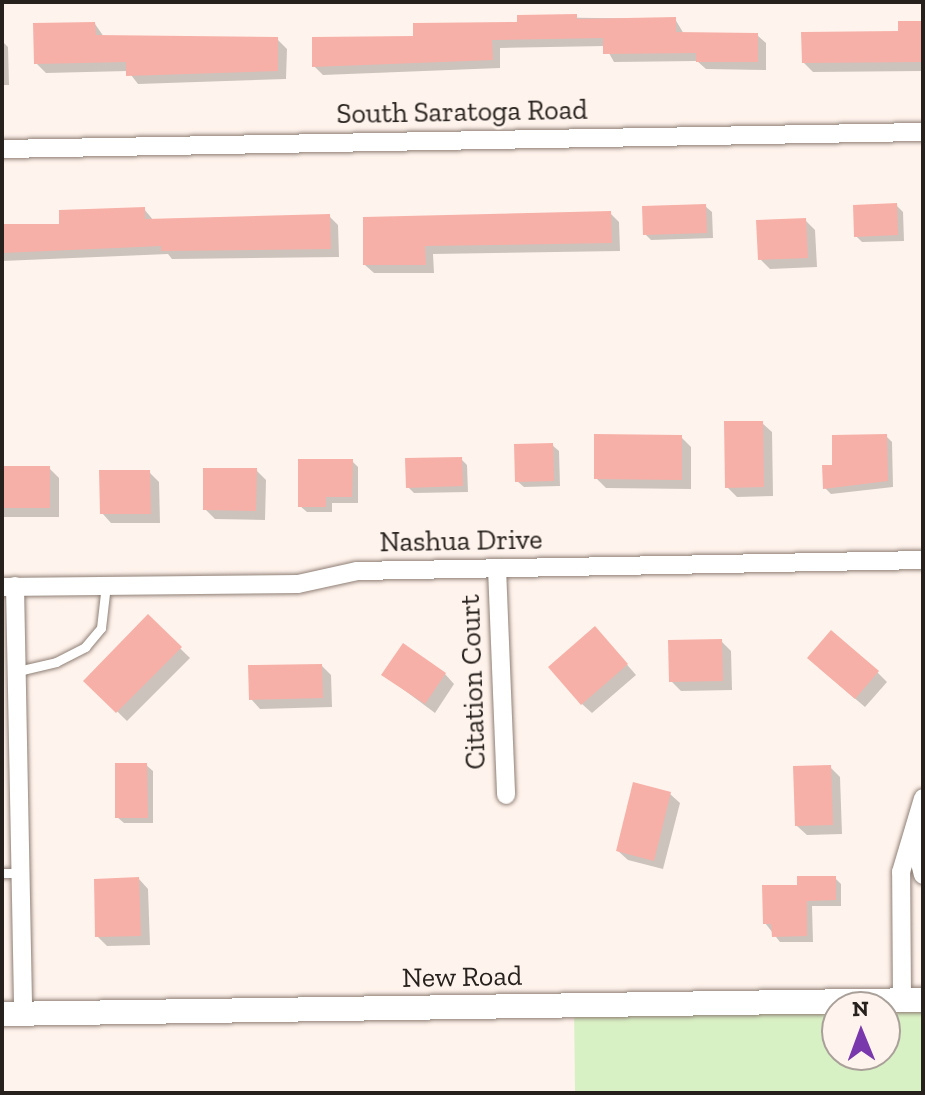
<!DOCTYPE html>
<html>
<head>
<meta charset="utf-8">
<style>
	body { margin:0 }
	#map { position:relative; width:925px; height:1095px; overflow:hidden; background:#fff4ed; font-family:"Zilla Slab",serif }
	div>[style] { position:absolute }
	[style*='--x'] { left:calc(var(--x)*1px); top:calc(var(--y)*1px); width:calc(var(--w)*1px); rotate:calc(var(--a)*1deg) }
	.green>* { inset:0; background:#d8f1c4 }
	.shadow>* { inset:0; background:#0003 }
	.building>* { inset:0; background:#f7b0a7 }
	.roads { filter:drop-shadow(0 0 2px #8f7f75) drop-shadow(0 0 2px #8f7f75) }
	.lane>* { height:9px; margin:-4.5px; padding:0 4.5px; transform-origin:4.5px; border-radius:4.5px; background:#fff }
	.street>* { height:18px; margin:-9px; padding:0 9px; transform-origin:9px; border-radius:9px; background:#fff }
	.secondary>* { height:24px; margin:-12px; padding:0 12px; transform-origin:12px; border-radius:12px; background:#fff }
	span { translate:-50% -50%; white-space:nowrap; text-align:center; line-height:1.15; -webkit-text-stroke:6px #fff4ed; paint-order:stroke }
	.street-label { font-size:28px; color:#27211d }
	.frame { position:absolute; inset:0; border:4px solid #27211d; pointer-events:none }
	.north { position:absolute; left:821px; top:991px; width:80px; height:80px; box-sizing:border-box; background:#fff4ed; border:2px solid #a9a09a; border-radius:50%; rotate:359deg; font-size:22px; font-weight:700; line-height:32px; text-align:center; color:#27211d }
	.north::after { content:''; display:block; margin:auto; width:28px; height:36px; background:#7938ac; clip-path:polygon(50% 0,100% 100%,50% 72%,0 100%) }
</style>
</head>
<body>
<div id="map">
	<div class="green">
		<div style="clip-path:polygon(evenodd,923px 1000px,923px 1093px,575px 1093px,574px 1005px,923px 1000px,837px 1007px,885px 1007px,885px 1055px,837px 1055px,837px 1007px)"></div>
	</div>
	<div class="shadow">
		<div style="clip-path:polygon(519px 17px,675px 19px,684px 34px,757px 35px,766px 43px,766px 70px,706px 69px,697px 61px,614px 62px,605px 46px,500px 48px,500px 68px,323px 75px,314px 66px,415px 38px,519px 24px)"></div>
		<div style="clip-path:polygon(923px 23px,923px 71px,813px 72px,804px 63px)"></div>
		<div style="clip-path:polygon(95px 24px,104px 37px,277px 39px,287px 49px,286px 79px,138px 84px,128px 71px,46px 73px,36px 63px)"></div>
		<div style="clip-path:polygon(2px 41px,8px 47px,9px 85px,2px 85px)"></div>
		<div style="clip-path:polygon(896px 205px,903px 212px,904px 241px,862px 242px,856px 236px)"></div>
		<div style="clip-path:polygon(705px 206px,712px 212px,713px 238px,651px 240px,645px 234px)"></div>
		<div style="clip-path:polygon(144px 209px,154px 221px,329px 216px,338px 225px,339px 257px,172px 259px,168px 254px,2px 261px,2px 226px,62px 226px)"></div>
		<div style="clip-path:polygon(610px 213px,619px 222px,620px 251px,433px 254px,434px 273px,374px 273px,365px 265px,365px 219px)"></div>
		<div style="clip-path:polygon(805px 220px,815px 230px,817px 267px,770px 269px,760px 259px)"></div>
		<div style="clip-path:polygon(762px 423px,772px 432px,773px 496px,737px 497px,727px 487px)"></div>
		<div style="clip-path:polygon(886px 436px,892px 442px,893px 487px,831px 494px,825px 488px,834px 467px)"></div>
		<div style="clip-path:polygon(681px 437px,691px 447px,691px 489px,606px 488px,596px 478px)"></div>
		<div style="clip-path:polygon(552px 445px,559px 451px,560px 486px,524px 487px,517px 481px)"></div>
		<div style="clip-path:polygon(461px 459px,467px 465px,468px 492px,414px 493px,408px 487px)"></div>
		<div style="clip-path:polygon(352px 461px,358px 467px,358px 503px,332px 503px,332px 512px,307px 512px,300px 506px)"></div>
		<div style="clip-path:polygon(2px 468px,49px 468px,59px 478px,59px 517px,4px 517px)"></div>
		<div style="clip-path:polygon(256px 470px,266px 480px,265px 520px,215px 519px,205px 509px)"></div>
		<div style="clip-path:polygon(149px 472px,159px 482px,160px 523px,111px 523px,102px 513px)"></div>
		<div style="clip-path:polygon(148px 617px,190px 658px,127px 721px,86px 681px)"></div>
		<div style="clip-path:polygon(604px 638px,636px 675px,592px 713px,582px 704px)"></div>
		<div style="clip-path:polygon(721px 641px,731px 651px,732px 690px,681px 691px,671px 681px)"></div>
		<div style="clip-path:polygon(322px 666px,331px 675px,332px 707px,260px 709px,251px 699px)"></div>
		<div style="clip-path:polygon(819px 668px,877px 672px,887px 682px,865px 707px)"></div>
		<div style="clip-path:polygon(445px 674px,454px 684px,435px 713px,384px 675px)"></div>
		<div style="clip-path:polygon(146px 765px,153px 771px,153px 823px,124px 823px,117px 817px)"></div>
		<div style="clip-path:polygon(830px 767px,840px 777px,842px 834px,807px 835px,797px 826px)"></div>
		<div style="clip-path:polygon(670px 794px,680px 803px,663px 869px,628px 860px,618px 851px)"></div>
		<div style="clip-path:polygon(835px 878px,841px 884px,841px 906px,812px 906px,813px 942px,780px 942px,765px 923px,798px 887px)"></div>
		<div style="clip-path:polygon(139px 879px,148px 889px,150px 945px,107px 946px,97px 936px)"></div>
		<div style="clip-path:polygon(81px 1091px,102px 1091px,103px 1093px,81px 1093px)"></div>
	</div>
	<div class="building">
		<div style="clip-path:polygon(577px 14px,577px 19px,676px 17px,676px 32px,758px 33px,758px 62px,696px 62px,696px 53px,603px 54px,603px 38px,492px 40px,493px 60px,312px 67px,312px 37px,413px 36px,413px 23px,517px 22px,517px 15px)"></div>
		<div style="clip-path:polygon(898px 21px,923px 21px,923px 62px,802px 63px,801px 32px,898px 31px)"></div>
		<div style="clip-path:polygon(95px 22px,96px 35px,278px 37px,278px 71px,126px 76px,126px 62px,34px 64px,33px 23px)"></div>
		<div style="clip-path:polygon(897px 203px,898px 235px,854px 237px,853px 205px)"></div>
		<div style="clip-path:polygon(706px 204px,707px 233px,643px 235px,642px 206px)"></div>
		<div style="clip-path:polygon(145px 207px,145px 219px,330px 214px,331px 249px,161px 251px,161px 246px,2px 253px,2px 224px,59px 224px,59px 210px)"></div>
		<div style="clip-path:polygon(611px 211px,612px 243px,425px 246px,426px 265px,363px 265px,363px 217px)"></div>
		<div style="clip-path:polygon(806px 218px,808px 258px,758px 260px,756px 220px)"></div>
		<div style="clip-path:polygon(724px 421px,763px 421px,764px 487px,725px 488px)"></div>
		<div style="clip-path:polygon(594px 434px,682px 435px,682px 480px,594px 479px)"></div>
		<div style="clip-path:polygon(887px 434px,888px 481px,823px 489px,822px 465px,832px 465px,832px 435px)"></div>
		<div style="clip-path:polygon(553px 443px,554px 481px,515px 482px,514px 444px)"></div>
		<div style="clip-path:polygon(462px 457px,463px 486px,406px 488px,405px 458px)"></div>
		<div style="clip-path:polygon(298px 459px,353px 459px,352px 497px,326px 497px,326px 507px,298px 507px)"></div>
		<div style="clip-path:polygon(2px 466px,50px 466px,50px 508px,2px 508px)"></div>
		<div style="clip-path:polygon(203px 468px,257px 468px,256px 511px,203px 510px)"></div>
		<div style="clip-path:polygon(99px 470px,150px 470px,151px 514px,100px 514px)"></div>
		<div style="clip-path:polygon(148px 614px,182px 647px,116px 713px,83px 681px)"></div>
		<div style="clip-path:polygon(595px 626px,628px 664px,581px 705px,548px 667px)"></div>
		<div style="clip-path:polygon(831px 630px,879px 671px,855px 699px,807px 658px)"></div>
		<div style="clip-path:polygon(722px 639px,723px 681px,669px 682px,668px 640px)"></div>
		<div style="clip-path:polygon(403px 643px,446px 673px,425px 704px,381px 675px)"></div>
		<div style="clip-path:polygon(322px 664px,323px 698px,249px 700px,248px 665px)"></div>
		<div style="clip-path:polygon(115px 763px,147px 763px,148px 818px,115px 818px)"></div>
		<div style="clip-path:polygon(831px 765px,833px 825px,795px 826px,793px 766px)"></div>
		<div style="clip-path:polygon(633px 782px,671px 792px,654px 861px,616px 851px)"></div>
		<div style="clip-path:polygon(797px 876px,836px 876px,836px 900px,807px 901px,807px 936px,772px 937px,771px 924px,763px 924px,762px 885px,797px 885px)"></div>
		<div style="clip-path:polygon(139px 877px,141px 936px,95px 937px,94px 879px)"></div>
	</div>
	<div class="roads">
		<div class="lane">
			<div style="--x:18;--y:671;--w:39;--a:-13"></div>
			<div style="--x:56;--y:662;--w:33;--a:-27"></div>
			<div style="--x:85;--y:647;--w:25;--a:-50"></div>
			<div style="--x:101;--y:628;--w:43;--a:-83.4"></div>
			<div style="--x:2;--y:873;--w:20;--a:0"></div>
		</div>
		<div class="street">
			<div style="--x:2;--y:149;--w:921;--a:-1.06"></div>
			<div style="--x:497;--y:568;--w:227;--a:87.7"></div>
			<div style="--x:15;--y:586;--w:427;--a:88.9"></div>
			<div style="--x:2;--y:587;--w:296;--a:-0.6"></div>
			<div style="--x:298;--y:584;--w:60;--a:-12.4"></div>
			<div style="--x:357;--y:571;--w:566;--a:-1.11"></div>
			<div style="--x:914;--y:839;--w:37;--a:76"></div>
			<div style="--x:902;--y:1000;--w:128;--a:-90.4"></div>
			<div style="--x:901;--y:872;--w:77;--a:-73.4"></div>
		</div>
		<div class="secondary">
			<div style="--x:2;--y:1014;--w:921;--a:-0.87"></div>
		</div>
	</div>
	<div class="street-label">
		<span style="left:462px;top:112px;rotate:-1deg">South Saratoga Road</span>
		<span style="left:461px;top:541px;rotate:-1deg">Nashua Drive</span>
		<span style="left:473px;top:682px;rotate:-92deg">Citation Court</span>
		<span style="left:462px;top:977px;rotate:-1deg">New Road</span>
	</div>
	<div class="frame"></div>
	<div class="north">N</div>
</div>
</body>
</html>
